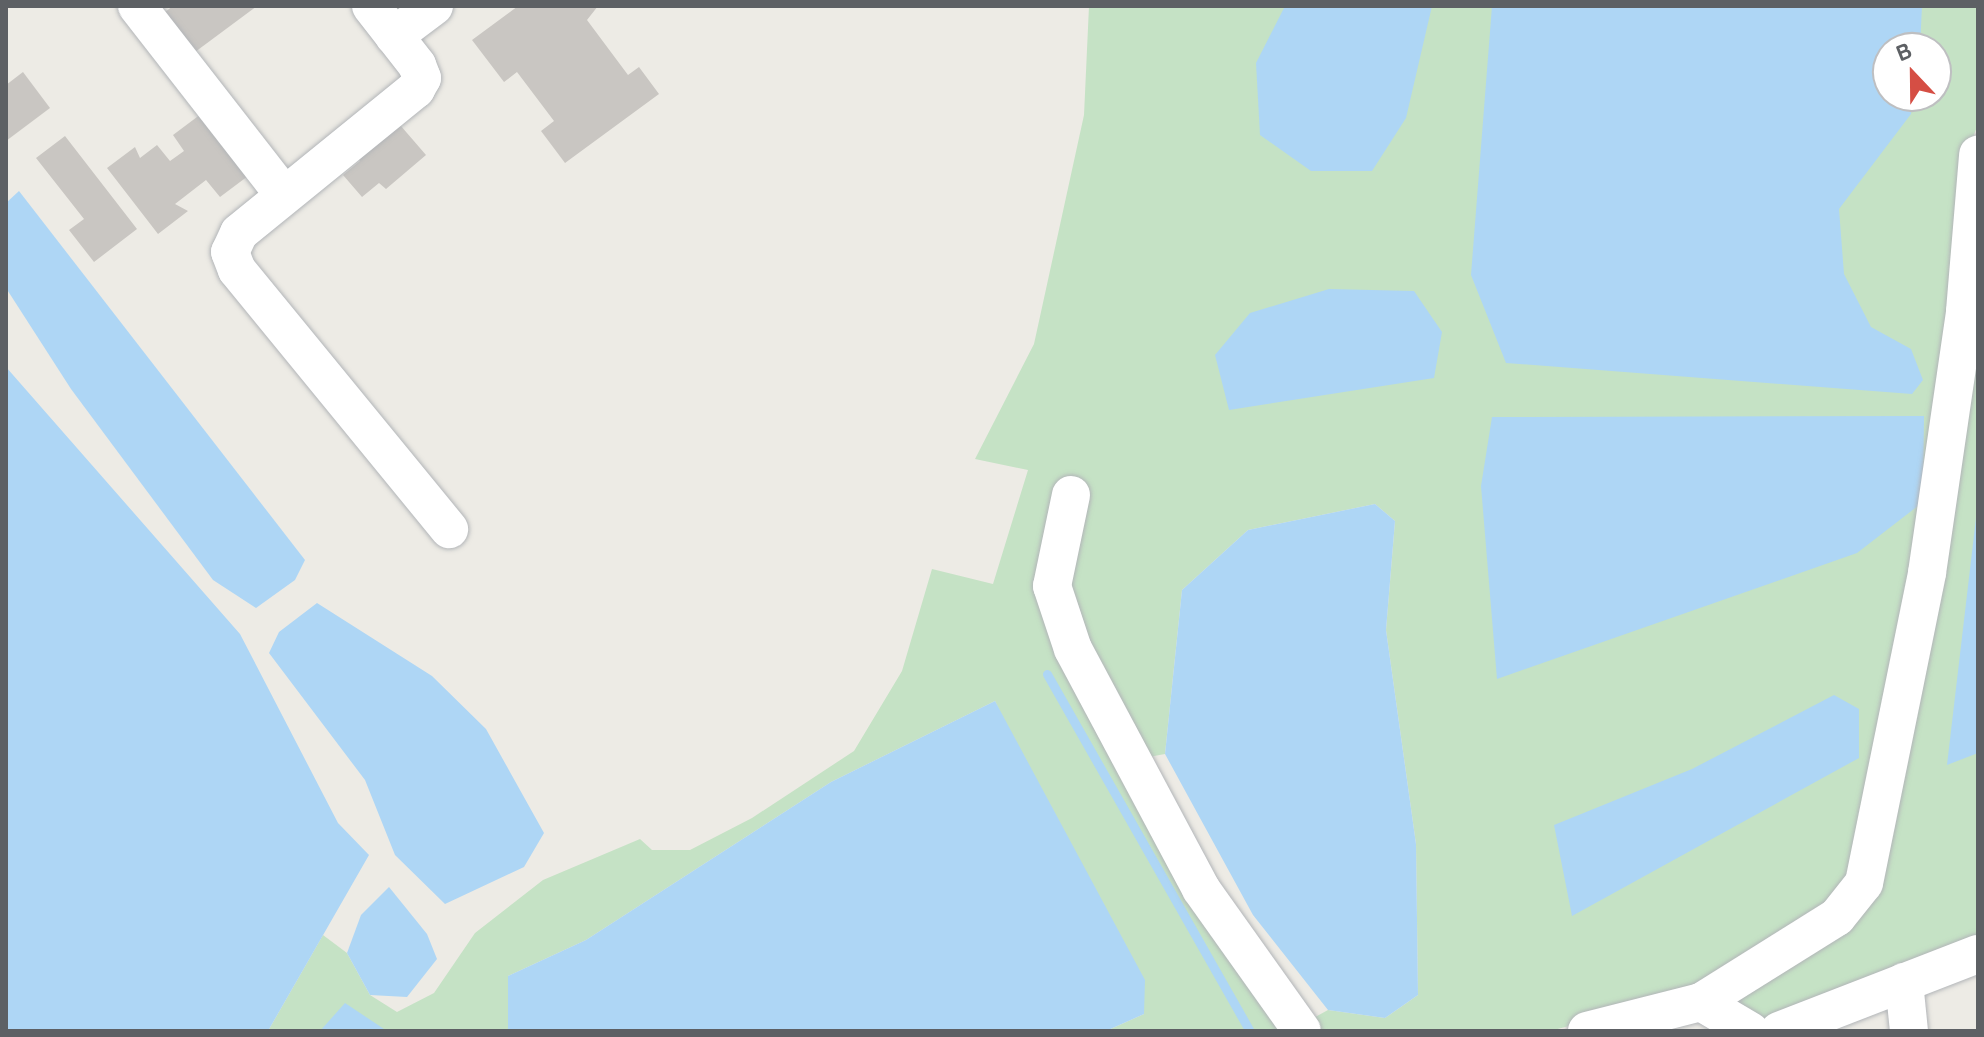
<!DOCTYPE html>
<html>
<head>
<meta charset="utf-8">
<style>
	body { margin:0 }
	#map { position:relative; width:1984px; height:1037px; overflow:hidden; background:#edebe5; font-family:Quicksand,sans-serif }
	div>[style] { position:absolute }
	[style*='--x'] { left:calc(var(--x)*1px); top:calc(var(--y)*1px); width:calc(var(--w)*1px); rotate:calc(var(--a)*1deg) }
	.green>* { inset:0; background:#c5e2c5 }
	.water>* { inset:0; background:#aed6f5 }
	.stream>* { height:9px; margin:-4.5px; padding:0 4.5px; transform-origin:4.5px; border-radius:4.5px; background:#aed6f5 }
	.building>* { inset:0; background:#c9c6c2 }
	.roads { filter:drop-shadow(0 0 2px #b2b5b8) drop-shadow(0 0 2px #b2b5b8) }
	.minor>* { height:38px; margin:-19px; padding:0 19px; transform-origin:19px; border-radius:19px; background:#fff }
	span { translate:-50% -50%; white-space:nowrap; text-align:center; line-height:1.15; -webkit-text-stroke:6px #fff; paint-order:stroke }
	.frame { position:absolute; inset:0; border:8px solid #5d6064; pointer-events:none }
	.north { position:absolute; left:1872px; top:32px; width:80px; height:80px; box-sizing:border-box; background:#fff; border:2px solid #bebfc1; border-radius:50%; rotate:338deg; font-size:22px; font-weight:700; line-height:32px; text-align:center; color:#5d6064 }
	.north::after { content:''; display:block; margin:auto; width:28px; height:36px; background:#d54e44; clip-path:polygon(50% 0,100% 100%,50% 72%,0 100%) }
</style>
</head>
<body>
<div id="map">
	<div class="green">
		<div style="clip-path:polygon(evenodd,1089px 6px,1978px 6px,1978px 124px,1966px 156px,1954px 312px,1854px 878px,1829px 909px,1698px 992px,1550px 1031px,1315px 1031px,1308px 1021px,1328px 1010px,1385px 1018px,1418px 995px,1416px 844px,1386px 630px,1395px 521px,1375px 504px,1248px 530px,1182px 590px,1165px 754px,1143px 758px,1290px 1031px,1106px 1031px,1144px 1014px,995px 701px,831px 782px,586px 940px,508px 976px,508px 1031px,268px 1031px,323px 935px,347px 953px,370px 995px,397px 1012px,434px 993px,475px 933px,543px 880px,640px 839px,652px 850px,690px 850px,752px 818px,854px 751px,902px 671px,932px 569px,993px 584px,1028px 470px,975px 459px,1034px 344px,1084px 115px,1089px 6px,1888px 48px,1936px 48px,1936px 96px,1888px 96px,1888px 48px)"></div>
		<div style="clip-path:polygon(1978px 237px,1978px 942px,1764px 1026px,1735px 1012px,1734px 991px,1844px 925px)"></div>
	</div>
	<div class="water">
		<div style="clip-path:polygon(1285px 6px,1432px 6px,1406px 118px,1372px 171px,1311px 171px,1260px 135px,1256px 63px)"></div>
		<div style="clip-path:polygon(1492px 6px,1922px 6px,1920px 48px,1888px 48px,1888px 96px,1913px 96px,1911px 114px,1839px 209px,1844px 274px,1871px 327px,1911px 349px,1923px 380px,1912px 394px,1506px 363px,1471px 275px)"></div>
		<div style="clip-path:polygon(19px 191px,305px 560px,295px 580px,256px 608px,213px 580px,71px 389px,6px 288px,6px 203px)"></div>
		<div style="clip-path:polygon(1329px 289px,1414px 291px,1442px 332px,1434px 378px,1229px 410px,1215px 355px,1250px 313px)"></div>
		<div style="clip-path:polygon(6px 367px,240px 634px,338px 823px,369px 855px,268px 1031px,6px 1031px)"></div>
		<div style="clip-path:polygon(1924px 416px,1923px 502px,1857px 553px,1497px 679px,1481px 486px,1492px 417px)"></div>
		<div style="clip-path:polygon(1978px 501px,1978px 753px,1947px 765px)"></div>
		<div style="clip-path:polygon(1375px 504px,1395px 521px,1386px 630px,1416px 844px,1418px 995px,1385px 1018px,1328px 1010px,1253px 915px,1165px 754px,1182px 590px,1248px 530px)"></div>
		<div style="clip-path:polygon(317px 603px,432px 676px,486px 729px,544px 833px,524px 867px,445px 904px,395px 855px,365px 780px,269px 653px,279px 632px)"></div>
		<div style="clip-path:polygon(1834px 695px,1859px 709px,1859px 758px,1572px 916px,1554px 825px,1692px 769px)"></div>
		<div style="clip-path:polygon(995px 701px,1145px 980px,1144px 1014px,1106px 1031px,508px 1031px,508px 976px,586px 940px,831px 782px)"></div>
		<div style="clip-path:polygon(389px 887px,427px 934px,437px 959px,407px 997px,370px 995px,347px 953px,361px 915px)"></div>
		<div style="clip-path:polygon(345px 1003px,387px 1031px,320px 1031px)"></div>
	</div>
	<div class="stream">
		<div style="--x:1047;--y:674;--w:411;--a:60.4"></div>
	</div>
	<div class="building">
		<div style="clip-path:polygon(173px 6px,257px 6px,191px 55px,161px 15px)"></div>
		<div style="clip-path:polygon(518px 6px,598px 6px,587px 20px,628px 75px,639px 67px,659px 94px,565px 163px,541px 131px,554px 121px,517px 72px,504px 82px,472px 40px)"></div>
		<div style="clip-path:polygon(23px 72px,50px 108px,6px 141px,6px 85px)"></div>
		<div style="clip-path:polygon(201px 114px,248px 176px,220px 197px,206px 180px,175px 204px,188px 211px,158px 234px,107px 168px,135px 147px,140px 158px,157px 145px,170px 161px,184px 151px,173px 135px)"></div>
		<div style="clip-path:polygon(394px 118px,426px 155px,386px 189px,379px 183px,362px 197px,343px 175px,360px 161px,353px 152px)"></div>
		<div style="clip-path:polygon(65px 136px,137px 229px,94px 262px,69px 230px,84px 219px,36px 158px)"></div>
	</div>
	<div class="roads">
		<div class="minor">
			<div style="--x:137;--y:6;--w:239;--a:52.1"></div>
			<div style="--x:371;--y:6;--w:75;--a:52.1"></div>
			<div style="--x:417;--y:65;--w:14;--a:69"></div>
			<div style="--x:422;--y:78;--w:13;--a:119"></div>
			<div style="--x:416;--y:89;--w:228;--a:140.9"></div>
			<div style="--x:239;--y:233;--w:21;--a:115"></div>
			<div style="--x:230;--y:252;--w:19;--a:69"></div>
			<div style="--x:237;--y:270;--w:335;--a:50.7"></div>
			<div style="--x:394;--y:36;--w:50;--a:-36.9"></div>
			<div style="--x:1071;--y:495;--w:93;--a:101.8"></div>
			<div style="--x:1052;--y:586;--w:66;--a:71.6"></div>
			<div style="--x:1073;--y:649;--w:272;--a:61.9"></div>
			<div style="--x:1201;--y:889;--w:174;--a:54.6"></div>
			<div style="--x:1904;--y:982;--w:49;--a:84.2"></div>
			<div style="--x:1701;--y:1002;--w:160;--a:-32"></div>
			<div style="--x:1837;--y:917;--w:43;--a:-51.5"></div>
			<div style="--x:1864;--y:883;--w:316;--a:-78.5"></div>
			<div style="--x:1927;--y:573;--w:265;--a:-81.7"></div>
			<div style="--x:1965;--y:311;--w:157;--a:-85.2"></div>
			<div style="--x:1587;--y:1031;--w:118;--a:-14.3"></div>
			<div style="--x:1701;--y:1002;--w:57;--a:30.6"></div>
			<div style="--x:1779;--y:1031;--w:213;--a:-21.2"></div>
		</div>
	</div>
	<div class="frame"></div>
	<div class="north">B</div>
</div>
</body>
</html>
